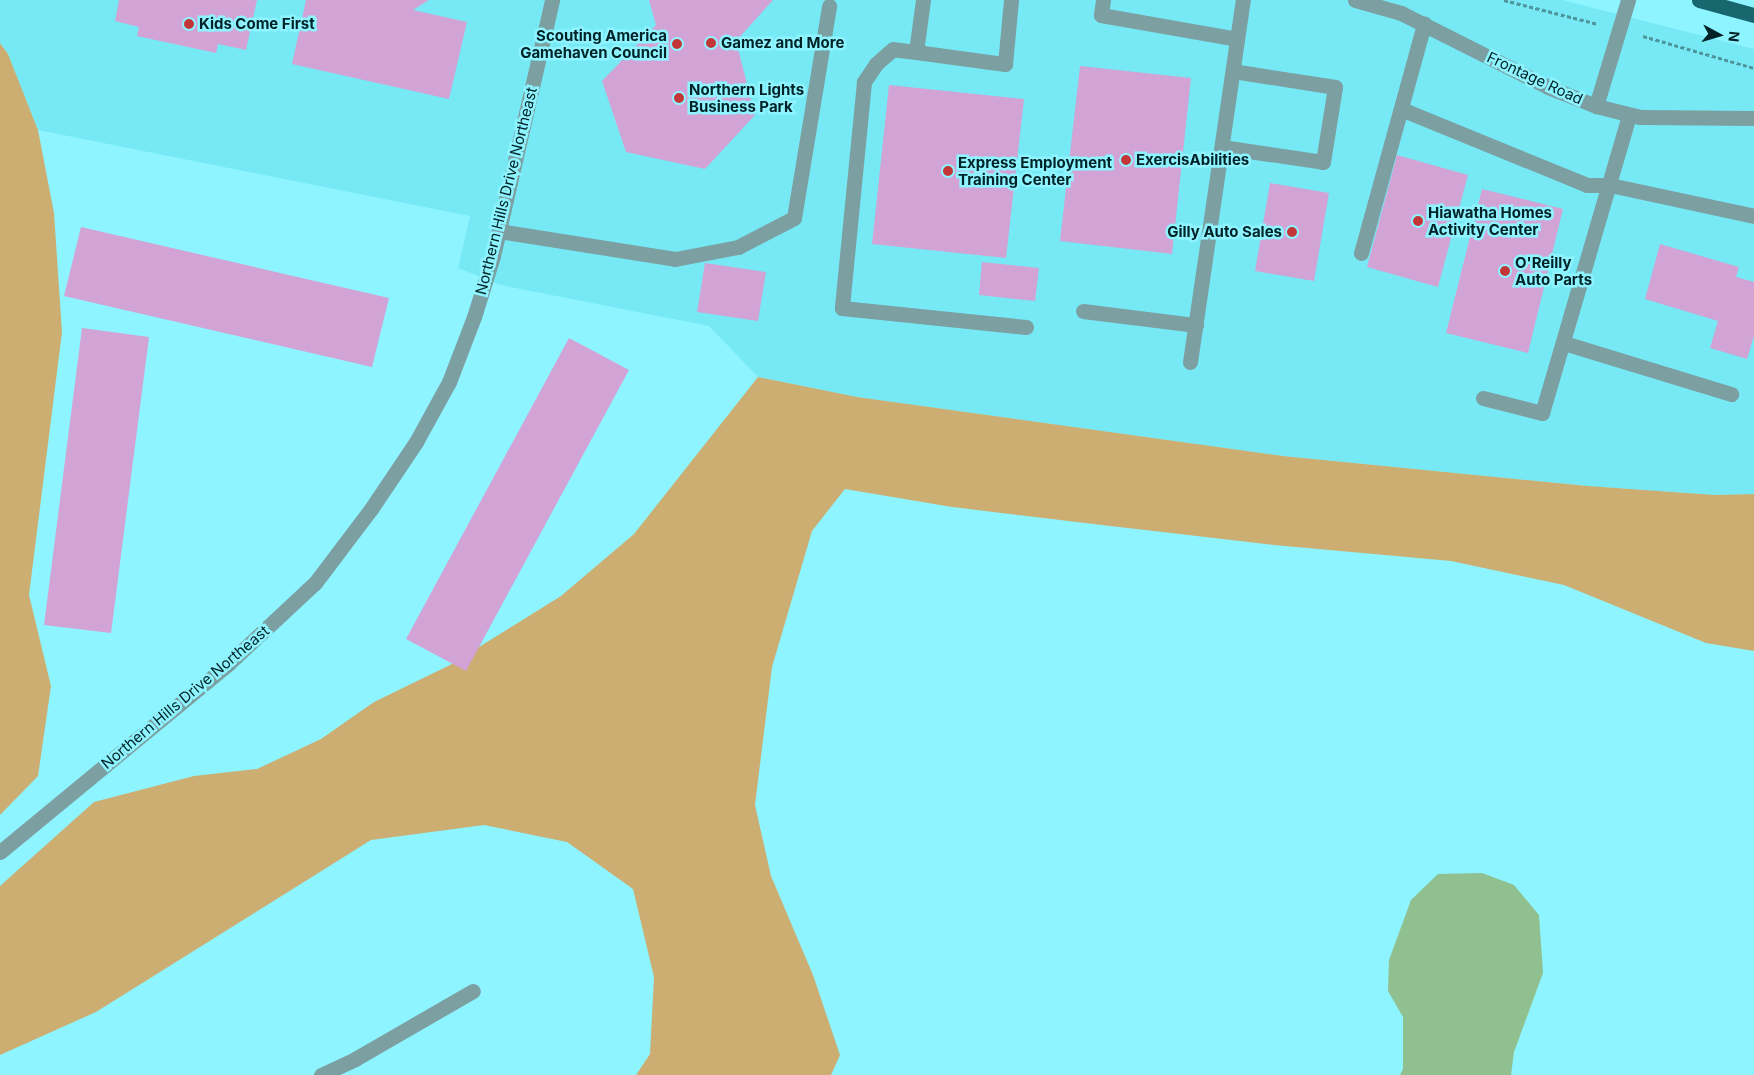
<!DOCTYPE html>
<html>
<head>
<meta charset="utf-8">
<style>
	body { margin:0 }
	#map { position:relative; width:1754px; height:1075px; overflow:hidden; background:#8ef4ff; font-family:Inter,sans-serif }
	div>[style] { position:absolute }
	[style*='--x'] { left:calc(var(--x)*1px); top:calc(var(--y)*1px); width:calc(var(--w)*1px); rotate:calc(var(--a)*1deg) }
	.built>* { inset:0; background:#76e9f5 }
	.forest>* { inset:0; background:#ccae72 }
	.water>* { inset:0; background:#90c08f }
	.building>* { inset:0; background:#d2a3d5 }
	.path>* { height:3px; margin-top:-1.5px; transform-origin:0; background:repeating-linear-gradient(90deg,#4e959c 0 4px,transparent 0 6.5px) }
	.minor>* { height:15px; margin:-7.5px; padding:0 7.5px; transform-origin:7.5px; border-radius:7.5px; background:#7c9fa2 }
	.major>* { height:15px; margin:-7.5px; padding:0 7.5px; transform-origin:7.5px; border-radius:7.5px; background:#18676e }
	.dots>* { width:14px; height:14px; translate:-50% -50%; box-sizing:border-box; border:2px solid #8ef4ff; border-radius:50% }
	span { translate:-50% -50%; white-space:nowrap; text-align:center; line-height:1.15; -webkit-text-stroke:5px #8ef4ff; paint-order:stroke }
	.poi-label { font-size:15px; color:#012327; font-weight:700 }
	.left { translate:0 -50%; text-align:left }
	.right { translate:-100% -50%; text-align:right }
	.street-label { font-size:15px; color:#012327 }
	.north { position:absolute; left:1694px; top:10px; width:50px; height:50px; -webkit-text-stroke:4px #8ef4ff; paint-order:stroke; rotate:96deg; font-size:14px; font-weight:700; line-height:20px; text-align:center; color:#012327 }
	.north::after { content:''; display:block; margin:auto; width:18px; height:22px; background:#012327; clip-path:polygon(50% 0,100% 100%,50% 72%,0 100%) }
</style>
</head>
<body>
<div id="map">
	<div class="built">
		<div style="clip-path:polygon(0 0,1562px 0,1754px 49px,1754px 494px,1715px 495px,1588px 486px,1283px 456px,857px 397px,758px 377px,709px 326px,501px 285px,458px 268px,470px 216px,38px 130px,8px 54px,0 43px)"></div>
	</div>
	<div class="forest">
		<div style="clip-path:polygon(0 43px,8px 54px,38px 130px,54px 213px,62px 332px,29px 595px,51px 686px,38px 776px,0 815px)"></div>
		<div style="clip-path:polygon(758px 377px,857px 397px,1283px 456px,1588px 486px,1715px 495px,1754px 494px,1754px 651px,1706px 643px,1564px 585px,1451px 561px,1274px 545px,1102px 525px,952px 507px,845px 489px,812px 531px,772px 667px,755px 805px,771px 876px,813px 975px,840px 1055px,831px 1075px,636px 1075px,650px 1054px,654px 977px,633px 889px,567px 842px,484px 825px,371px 840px,96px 1012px,0 1055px,0 886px,94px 802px,194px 776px,257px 769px,321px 739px,374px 702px,450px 665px,561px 596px,634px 534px)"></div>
	</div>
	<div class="water">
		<div style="clip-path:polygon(1482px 873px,1514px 885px,1539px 915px,1543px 973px,1514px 1052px,1511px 1075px,1400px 1075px,1403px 1069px,1403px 1017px,1388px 991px,1389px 960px,1411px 900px,1438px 874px)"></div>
	</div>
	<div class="building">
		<div style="clip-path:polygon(119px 0,257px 0,246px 50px,218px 44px,216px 53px,137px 36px,139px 27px,115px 21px)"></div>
		<div style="clip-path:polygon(306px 0,429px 0,413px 10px,467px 22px,449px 99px,292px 64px)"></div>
		<div style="clip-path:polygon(649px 0,773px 0,736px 41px,755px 115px,705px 169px,626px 152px,602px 81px,656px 25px)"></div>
		<div style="clip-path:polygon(1080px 66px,1191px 78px,1172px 254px,1060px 241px)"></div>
		<div style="clip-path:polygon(889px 85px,1024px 99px,1006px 258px,872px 244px)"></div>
		<div style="clip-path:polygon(1397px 155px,1468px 175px,1438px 287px,1367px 267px)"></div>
		<div style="clip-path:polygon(1270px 183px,1329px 193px,1314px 281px,1255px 271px)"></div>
		<div style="clip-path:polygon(1482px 189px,1563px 209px,1528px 353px,1446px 333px)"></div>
		<div style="clip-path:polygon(81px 227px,389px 298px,372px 367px,64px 296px)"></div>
		<div style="clip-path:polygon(1660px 244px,1739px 267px,1736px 277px,1754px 282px,1754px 336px,1747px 359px,1710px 348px,1718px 321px,1645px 299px)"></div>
		<div style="clip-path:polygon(982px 262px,1039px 268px,1035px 301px,979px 295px)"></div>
		<div style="clip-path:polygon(705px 263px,766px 272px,758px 321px,697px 312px)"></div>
		<div style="clip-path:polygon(82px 328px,149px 337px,111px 633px,44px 625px)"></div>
		<div style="clip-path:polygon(569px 338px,629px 370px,466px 671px,406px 639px)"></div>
	</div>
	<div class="path">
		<div style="--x:1504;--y:0;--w:97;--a:14.3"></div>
		<div style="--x:1643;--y:36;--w:116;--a:16.1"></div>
	</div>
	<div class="minor">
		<div style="--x:923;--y:0;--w:52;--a:97.7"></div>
		<div style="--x:916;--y:52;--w:23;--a:-173"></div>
		<div style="--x:893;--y:49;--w:23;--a:139"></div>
		<div style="--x:876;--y:64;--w:22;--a:124"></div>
		<div style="--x:864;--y:82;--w:227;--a:95.6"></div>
		<div style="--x:842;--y:308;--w:185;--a:5.9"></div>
		<div style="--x:1103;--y:0;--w:15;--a:98"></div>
		<div style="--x:1101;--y:15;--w:138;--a:10"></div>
		<div style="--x:1355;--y:0;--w:48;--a:15.8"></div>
		<div style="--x:1401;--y:13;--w:165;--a:26.7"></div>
		<div style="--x:1548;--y:87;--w:52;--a:21.6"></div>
		<div style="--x:1596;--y:106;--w:45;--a:14"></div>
		<div style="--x:1640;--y:117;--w:114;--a:0.5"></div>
		<div style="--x:916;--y:52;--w:90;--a:7.7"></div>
		<div style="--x:1005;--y:64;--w:64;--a:-84.6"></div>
		<div style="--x:1596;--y:106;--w:111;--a:-73.2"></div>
		<div style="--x:1401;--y:109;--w:201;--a:22.2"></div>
		<div style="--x:1587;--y:185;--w:23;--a:0"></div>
		<div style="--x:1610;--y:185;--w:147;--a:12.1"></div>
		<div style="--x:1222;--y:147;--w:102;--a:8.4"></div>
		<div style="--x:1323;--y:162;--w:76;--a:-80.9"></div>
		<div style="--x:1335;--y:87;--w:103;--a:-171.1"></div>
		<div style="--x:499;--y:231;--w:178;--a:9"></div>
		<div style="--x:675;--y:259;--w:64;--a:-10.8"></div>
		<div style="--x:738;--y:247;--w:63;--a:-27.4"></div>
		<div style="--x:794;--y:218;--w:215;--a:-80.6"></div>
		<div style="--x:1361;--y:253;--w:238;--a:-74.6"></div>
		<div style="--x:1083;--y:311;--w:114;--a:7.1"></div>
		<div style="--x:1564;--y:343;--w:175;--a:17"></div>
		<div style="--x:1190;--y:362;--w:366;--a:-81.7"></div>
		<div style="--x:1483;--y:398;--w:61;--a:14.3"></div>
		<div style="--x:1542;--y:413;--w:309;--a:-73.7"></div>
		<div style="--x:0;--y:852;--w:296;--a:-39.5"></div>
		<div style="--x:228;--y:664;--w:119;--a:-43"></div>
		<div style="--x:315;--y:583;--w:93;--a:-52.9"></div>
		<div style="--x:371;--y:509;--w:81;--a:-56.1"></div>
		<div style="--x:416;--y:442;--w:68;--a:-61.2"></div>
		<div style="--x:449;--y:382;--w:70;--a:-69"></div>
		<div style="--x:474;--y:317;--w:64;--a:-72.7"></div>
		<div style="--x:493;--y:256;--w:263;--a:-77"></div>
		<div style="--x:321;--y:1075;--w:38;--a:-25"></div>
		<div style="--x:355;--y:1059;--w:136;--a:-30"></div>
	</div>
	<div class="major">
		<div style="--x:1699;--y:0;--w:57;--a:15.3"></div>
	</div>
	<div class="dots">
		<div style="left:189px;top:24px;background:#c43538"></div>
		<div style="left:711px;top:43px;background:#c43538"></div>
		<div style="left:677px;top:44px;background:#c43538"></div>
		<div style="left:679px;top:98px;background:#c43538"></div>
		<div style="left:1126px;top:160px;background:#c43538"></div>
		<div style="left:948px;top:171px;background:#c43538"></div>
		<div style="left:1418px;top:221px;background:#c43538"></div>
		<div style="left:1292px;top:232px;background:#c43538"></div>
		<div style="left:1505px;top:271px;background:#c43538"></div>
	</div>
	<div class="poi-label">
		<span class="left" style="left:199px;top:24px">Kids Come First</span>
		<span class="right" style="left:667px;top:44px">Scouting America<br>Gamehaven Council</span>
		<span class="left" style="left:721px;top:43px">Gamez and More</span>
		<span class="left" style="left:689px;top:98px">Northern Lights<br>Business Park</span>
		<span class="left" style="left:1136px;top:160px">ExercisAbilities</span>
		<span class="left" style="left:958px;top:171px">Express Employment<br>Training Center</span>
		<span class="left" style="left:1428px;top:221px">Hiawatha Homes<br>Activity Center</span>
		<span class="right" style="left:1282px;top:232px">Gilly Auto Sales</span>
		<span class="left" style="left:1515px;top:271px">O'Reilly<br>Auto Parts</span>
	</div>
	<div class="street-label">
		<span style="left:1535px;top:78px;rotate:25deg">Frontage Road</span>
		<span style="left:506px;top:191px;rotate:-76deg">Northern Hills Drive Northeast</span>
		<span style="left:185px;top:697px;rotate:-40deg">Northern Hills Drive Northeast</span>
	</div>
	<div class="north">N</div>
</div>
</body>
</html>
